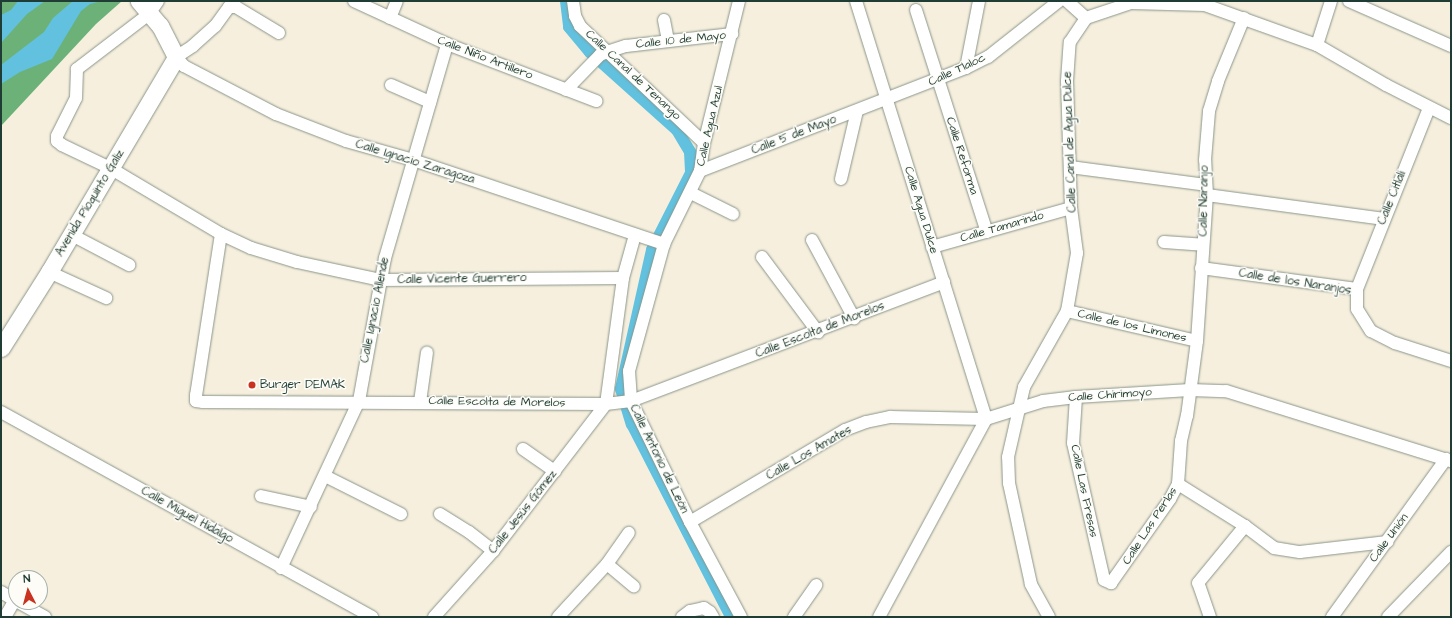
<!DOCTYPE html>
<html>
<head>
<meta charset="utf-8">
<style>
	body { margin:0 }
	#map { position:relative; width:1452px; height:618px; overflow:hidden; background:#f6efde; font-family:"Architects Daughter",sans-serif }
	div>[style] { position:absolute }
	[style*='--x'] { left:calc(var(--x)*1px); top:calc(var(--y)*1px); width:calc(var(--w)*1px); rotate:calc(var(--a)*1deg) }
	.forest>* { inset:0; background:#6cb278 }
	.water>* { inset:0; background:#61c1df }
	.canal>* { height:12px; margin:-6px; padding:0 6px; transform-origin:6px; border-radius:6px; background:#61c1df }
	.roads { filter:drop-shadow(0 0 1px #8a9689) drop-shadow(0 0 1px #8a9689) }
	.street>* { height:12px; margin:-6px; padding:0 6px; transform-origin:6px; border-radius:6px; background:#fff }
	.secondary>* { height:17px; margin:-8.5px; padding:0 8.5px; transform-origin:8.5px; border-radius:8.5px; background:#fff }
	.dots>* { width:11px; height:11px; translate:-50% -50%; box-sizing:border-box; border:2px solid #fdfcf7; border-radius:50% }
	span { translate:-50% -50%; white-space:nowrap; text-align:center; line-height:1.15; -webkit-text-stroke:3px #fdfcf7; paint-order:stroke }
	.street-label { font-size:12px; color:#1f3d34 }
	.poi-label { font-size:12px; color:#1f3d34 }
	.left { translate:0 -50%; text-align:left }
	.frame { position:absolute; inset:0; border:2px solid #1f3d34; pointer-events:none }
	.north { position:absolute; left:8px; top:570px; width:40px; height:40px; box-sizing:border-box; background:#fdfcf7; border:1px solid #a4b0a9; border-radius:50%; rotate:354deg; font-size:11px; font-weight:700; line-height:16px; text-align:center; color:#1f3d34 }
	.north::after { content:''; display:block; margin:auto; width:14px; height:18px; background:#c8321e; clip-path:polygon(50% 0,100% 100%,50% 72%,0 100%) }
</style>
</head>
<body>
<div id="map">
	<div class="forest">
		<div style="clip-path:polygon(1px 1px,122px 1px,96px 24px,1px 126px)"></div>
	</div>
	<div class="water">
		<div style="clip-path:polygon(18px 1px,45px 1px,27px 14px,1px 43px,1px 15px,11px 10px)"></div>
		<div style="clip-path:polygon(73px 1px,102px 1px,90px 4px,81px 11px,52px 59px,20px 72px,1px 84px,1px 65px,44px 32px,53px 18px)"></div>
	</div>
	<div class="canal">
		<div style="--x:566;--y:1;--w:26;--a:83"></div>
		<div style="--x:569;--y:27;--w:33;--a:50"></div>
		<div style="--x:590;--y:52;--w:117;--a:41.9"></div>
		<div style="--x:677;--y:130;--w:26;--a:59"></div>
		<div style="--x:690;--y:152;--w:21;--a:87"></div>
		<div style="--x:691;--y:173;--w:86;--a:116.9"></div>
		<div style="--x:652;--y:250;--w:142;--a:102.6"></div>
		<div style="--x:621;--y:389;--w:37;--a:73"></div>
		<div style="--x:632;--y:424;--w:217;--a:62.8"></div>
	</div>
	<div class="roads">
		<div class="street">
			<div style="--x:158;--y:1;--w:16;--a:125"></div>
			<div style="--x:149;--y:14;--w:91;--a:142.6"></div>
			<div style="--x:77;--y:69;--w:29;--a:92"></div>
			<div style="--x:76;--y:98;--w:42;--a:116.6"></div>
			<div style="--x:57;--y:136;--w:5;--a:90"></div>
			<div style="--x:57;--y:141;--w:6;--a:39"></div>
			<div style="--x:62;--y:145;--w:53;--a:25.6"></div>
			<div style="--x:110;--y:168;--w:129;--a:30.7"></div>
			<div style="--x:221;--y:234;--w:33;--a:25"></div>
			<div style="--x:251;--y:248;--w:48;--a:16.9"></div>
			<div style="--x:297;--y:262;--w:85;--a:12.2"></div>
			<div style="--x:380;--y:280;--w:243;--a:-0.5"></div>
			<div style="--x:354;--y:1;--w:102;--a:24.8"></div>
			<div style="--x:447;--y:44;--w:160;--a:20.9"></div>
			<div style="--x:573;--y:1;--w:15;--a:82"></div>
			<div style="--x:575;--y:16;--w:11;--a:63"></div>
			<div style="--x:580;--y:26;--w:170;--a:43.3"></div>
			<div style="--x:739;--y:1;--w:146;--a:103.8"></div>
			<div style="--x:704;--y:143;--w:28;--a:98"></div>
			<div style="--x:700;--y:171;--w:81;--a:116.3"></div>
			<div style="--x:664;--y:244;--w:132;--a:105.4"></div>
			<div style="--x:629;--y:371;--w:30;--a:86"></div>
			<div style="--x:631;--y:401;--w:135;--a:64"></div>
			<div style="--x:690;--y:522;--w:108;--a:61.8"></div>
			<div style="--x:856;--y:1;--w:438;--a:72.7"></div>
			<div style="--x:1067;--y:1;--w:25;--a:42"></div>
			<div style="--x:1349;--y:1;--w:111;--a:23.8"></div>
			<div style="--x:916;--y:10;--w:233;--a:72.3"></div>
			<div style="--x:390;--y:18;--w:18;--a:-68"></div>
			<div style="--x:664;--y:20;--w:21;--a:79"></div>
			<div style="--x:279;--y:33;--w:50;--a:-148.8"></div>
			<div style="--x:236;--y:7;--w:7;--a:180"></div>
			<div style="--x:229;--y:7;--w:24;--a:126"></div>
			<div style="--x:215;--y:26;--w:30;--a:138"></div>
			<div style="--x:193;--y:46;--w:20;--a:147"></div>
			<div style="--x:176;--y:57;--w:12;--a:48"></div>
			<div style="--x:184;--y:66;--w:104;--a:27.6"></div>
			<div style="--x:276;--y:114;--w:75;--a:21.1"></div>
			<div style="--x:346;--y:141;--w:70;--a:15.8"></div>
			<div style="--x:413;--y:160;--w:265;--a:18.5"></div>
			<div style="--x:1317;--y:45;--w:46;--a:-72.3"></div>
			<div style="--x:966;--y:68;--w:68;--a:-79"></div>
			<div style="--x:391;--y:85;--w:43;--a:23.6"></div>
			<div style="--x:566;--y:90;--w:49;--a:-45.8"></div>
			<div style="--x:600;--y:55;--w:8;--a:-23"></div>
			<div style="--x:607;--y:52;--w:20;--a:-18"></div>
			<div style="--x:626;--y:46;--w:107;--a:-6.5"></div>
			<div style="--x:1429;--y:108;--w:195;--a:111.7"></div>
			<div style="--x:1357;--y:289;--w:20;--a:90"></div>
			<div style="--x:1357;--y:309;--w:26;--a:58"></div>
			<div style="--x:1371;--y:331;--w:27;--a:27"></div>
			<div style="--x:1395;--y:343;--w:59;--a:17.8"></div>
			<div style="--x:1070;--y:167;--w:137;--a:7.5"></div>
			<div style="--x:700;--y:171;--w:285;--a:-21.2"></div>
			<div style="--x:966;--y:68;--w:25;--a:-27"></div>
			<div style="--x:988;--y:57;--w:90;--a:-38.3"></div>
			<div style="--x:841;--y:179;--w:70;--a:-76.8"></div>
			<div style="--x:691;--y:193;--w:47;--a:26.6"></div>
			<div style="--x:1207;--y:195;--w:179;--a:7.7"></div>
			<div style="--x:70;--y:234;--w:67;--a:27.7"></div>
			<div style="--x:221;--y:234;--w:163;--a:98.8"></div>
			<div style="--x:196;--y:395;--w:6;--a:90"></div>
			<div style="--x:196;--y:401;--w:7;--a:8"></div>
			<div style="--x:203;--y:402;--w:403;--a:0.3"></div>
			<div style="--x:606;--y:404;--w:25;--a:-7"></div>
			<div style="--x:631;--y:401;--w:335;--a:-20.8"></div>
			<div style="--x:812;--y:240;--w:89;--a:61.7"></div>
			<div style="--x:1164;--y:242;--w:39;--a:4"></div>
			<div style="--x:932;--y:247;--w:144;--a:-15.7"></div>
			<div style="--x:762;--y:257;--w:94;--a:53.3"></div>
			<div style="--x:1201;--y:268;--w:157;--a:7.7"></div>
			<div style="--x:49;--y:272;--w:63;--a:24.5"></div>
			<div style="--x:1067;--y:311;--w:133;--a:13"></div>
			<div style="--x:1076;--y:397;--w:46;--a:93.7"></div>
			<div style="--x:1073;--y:443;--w:140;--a:77.2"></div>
			<div style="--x:1104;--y:580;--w:8;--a:23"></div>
			<div style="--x:1111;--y:583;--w:103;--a:-54.9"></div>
			<div style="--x:1170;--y:499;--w:17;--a:-62"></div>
			<div style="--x:1178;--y:484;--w:43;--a:-86"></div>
			<div style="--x:1181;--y:441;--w:26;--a:-77"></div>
			<div style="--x:1187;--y:416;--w:76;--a:-82.4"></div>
			<div style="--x:1197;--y:341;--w:146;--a:-86.1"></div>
			<div style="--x:1207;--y:195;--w:35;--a:-93"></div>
			<div style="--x:1205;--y:160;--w:49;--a:-85.3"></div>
			<div style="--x:1209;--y:111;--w:31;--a:-73"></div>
			<div style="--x:1218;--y:81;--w:68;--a:-67.6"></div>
			<div style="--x:420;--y:402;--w:50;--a:-82"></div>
			<div style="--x:1;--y:412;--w:424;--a:28.9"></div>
			<div style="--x:523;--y:449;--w:39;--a:35"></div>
			<div style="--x:325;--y:476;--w:85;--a:26.6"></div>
			<div style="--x:1178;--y:484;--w:79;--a:32.1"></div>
			<div style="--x:1245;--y:526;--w:36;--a:37"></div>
			<div style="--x:1274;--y:548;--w:26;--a:9"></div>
			<div style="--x:1300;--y:552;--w:88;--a:-6.6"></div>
			<div style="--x:261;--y:496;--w:51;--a:12.4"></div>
			<div style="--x:440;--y:514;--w:34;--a:32"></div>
			<div style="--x:469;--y:532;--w:31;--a:38"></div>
			<div style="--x:690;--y:522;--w:180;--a:-30.7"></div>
			<div style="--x:845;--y:430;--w:22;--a:-21"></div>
			<div style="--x:866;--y:422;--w:25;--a:-12"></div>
			<div style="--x:890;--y:417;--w:96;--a:1.2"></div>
			<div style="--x:986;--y:419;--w:60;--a:-17.5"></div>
			<div style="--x:1043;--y:401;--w:33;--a:-7"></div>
			<div style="--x:1076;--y:397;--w:114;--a:-3.5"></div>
			<div style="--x:1190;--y:390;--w:36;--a:2"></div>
			<div style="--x:1226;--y:391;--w:236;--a:17.3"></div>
			<div style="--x:607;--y:564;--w:35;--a:40"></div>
			<div style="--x:281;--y:568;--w:184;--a:-65"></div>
			<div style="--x:359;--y:401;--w:145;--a:-79.7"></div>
			<div style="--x:385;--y:258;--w:223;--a:-73.8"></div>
			<div style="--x:1;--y:592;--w:17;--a:31"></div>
			<div style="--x:18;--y:602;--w:31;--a:29"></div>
			<div style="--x:5;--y:617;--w:20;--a:-60"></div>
			<div style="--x:434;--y:617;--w:89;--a:-48.2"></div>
			<div style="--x:493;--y:551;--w:185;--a:-52.5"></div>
			<div style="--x:606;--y:404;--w:127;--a:-82.3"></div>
			<div style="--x:623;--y:278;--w:45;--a:-74.4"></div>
			<div style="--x:558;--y:617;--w:72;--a:-47.2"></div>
			<div style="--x:607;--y:564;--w:38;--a:-55"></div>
			<div style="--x:682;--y:617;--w:10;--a:-37"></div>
			<div style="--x:690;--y:611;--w:14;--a:-12"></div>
			<div style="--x:704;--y:608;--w:7;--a:34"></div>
			<div style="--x:710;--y:612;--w:6;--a:59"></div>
			<div style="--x:794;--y:617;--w:39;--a:-55"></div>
			<div style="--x:879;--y:617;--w:225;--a:-61.6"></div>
			<div style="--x:1049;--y:617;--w:38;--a:-119"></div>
			<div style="--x:1031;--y:584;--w:103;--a:-102.3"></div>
			<div style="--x:1009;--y:483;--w:26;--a:-92"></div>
			<div style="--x:1008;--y:457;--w:72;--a:-77.1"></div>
			<div style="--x:1024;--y:387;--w:87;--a:-60.5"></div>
			<div style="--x:1067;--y:311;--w:59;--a:-80.2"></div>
			<div style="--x:1077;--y:253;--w:45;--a:-97.6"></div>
			<div style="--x:1071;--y:208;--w:127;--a:-91.8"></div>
			<div style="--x:1067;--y:81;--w:39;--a:-86"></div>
			<div style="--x:1070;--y:42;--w:29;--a:-56"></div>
			<div style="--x:1086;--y:18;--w:47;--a:-18.4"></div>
			<div style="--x:1131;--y:3;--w:74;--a:1.5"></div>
			<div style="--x:1205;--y:5;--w:119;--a:19.7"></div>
			<div style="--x:1317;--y:45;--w:80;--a:30.1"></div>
			<div style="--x:1386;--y:85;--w:73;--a:26.9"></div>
			<div style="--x:1210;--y:617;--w:36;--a:-109"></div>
			<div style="--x:1198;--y:583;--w:74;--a:-50.5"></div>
			<div style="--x:1332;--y:617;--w:195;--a:-54.2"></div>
			<div style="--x:1388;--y:617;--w:91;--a:-45.9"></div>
		</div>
		<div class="secondary">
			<div style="--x:1;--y:348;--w:90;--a:-57.7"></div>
			<div style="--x:49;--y:272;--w:250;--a:-59.4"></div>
			<div style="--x:176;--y:57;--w:35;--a:-117"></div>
			<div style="--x:160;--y:26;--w:33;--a:-130"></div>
		</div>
	</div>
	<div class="dots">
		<div style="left:252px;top:385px;background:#c8321e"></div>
	</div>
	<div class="street-label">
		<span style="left:681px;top:40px;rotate:-6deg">Calle 10 de Mayo</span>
		<span style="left:485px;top:58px;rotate:21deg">Calle Niño Artillero</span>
		<span style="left:957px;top:70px;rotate:-25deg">Calle Tlaloc</span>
		<span style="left:633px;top:75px;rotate:43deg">Calle Canal de Tenango</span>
		<span style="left:710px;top:126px;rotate:-77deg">Calle Agua Azul</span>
		<span style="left:794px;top:135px;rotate:-21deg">Calle 5 de Mayo</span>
		<span style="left:1070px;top:142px;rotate:-92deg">Calle Canal de Agua Dulce</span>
		<span style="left:962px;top:156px;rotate:72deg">Calle Reforma</span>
		<span style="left:415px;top:162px;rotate:17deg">Calle Ignacio Zaragoza</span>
		<span style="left:1392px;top:198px;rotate:-68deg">Calle Citlali</span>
		<span style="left:1204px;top:201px;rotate:-89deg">Calle Naranjo</span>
		<span style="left:90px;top:203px;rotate:-59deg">Avenida Píoquinto Galiz</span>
		<span style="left:921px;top:210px;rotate:73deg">Calle Agua Dulce</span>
		<span style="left:1002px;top:227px;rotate:-16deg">Calle Tamarindo</span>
		<span style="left:462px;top:279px;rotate:-1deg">Calle Vicente Guerrero</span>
		<span style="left:1295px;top:282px;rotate:9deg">Calle de los Naranjos</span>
		<span style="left:375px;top:310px;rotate:-79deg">Calle Ignacio Allende</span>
		<span style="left:1132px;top:326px;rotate:13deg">Calle de los Limones</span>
		<span style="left:820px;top:330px;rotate:-21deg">Calle Escolta de Morelos</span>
		<span style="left:1110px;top:395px;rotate:-4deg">Calle Chirimoyo</span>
		<span style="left:497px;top:402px;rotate:1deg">Calle Escolta de Morelos</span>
		<span style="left:809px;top:453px;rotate:-30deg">Calle Los Amates</span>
		<span style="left:659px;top:459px;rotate:64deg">Calle Antonio de León</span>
		<span style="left:1084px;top:491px;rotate:78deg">Calle Las Fresas</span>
		<span style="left:523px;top:512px;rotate:-52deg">Calle Jesús Gómez</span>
		<span style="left:187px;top:515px;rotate:29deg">Calle Miguel Hidalgo</span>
		<span style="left:1150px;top:526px;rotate:-57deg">Calle Las Perlas</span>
		<span style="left:1389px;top:538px;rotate:-54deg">Calle Unión</span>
	</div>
	<div class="poi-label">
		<span class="left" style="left:260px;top:385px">Burger DEMAK</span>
	</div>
	<div class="frame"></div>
	<div class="north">N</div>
</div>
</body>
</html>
